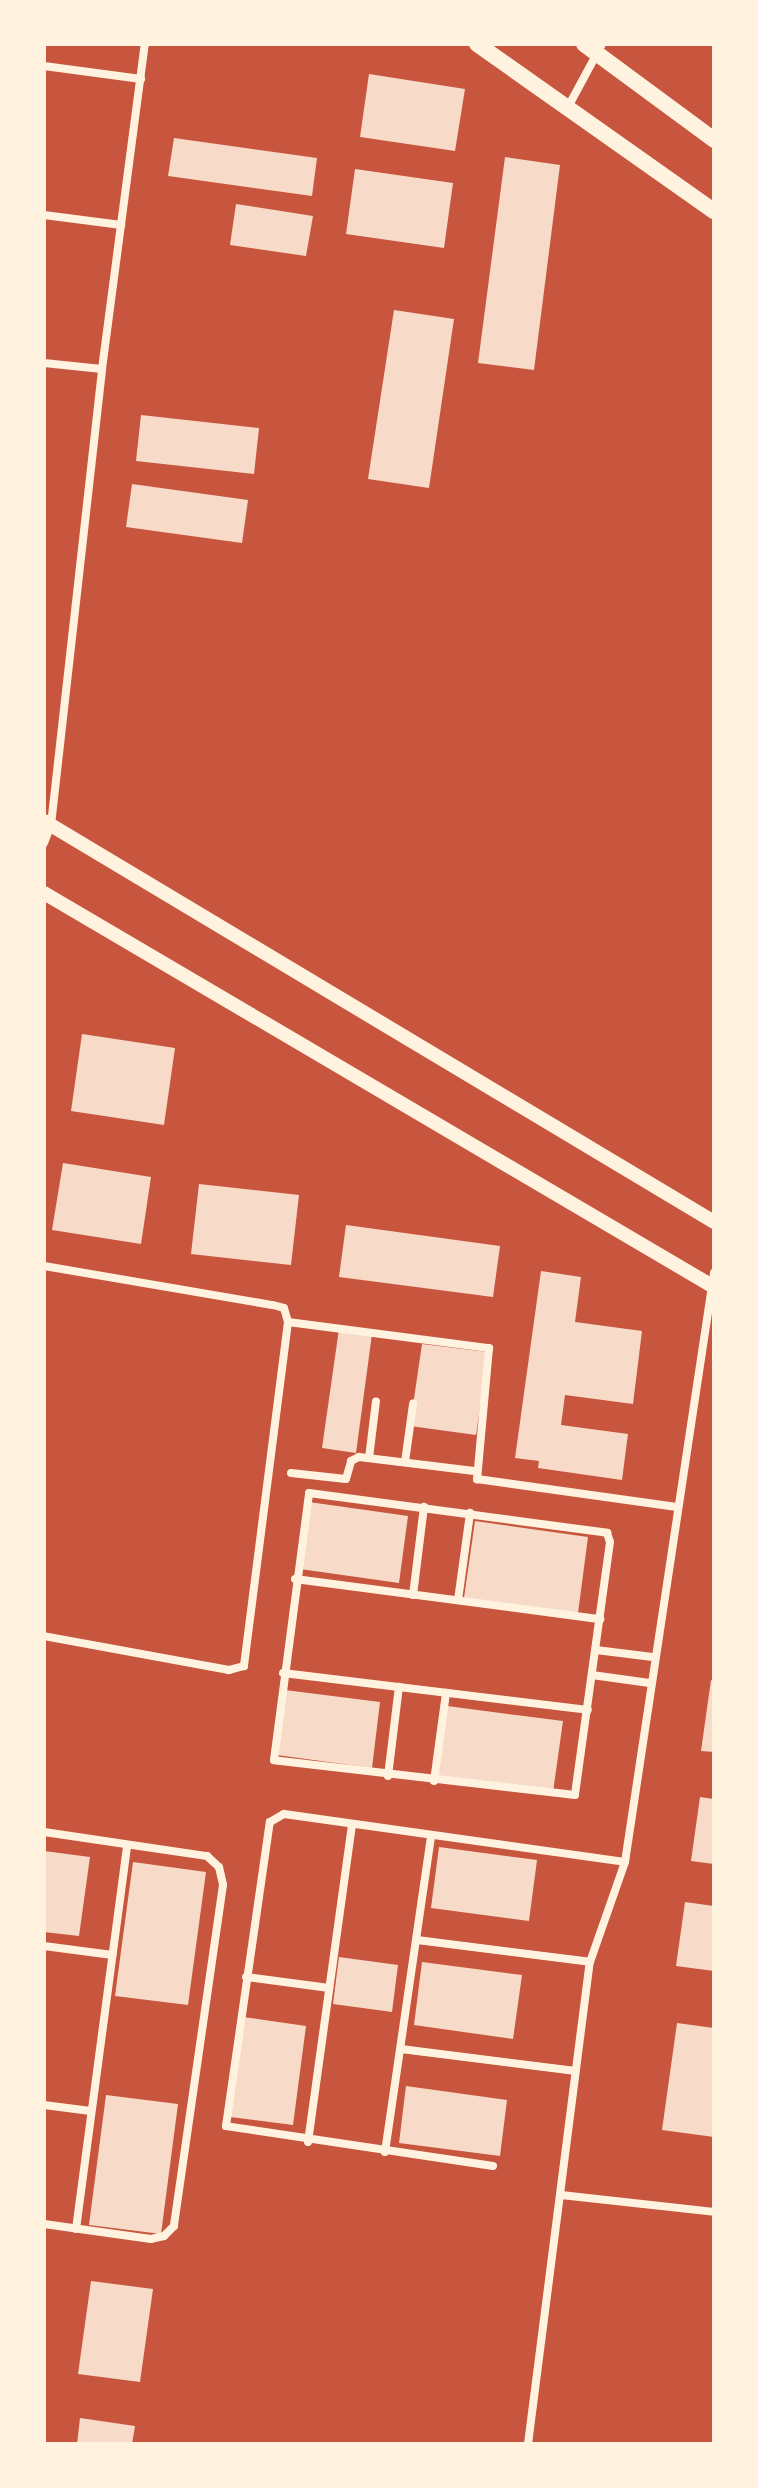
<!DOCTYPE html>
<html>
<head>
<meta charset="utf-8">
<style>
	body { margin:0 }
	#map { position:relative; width:758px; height:2488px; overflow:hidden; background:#c8553d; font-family:"Fira Sans",sans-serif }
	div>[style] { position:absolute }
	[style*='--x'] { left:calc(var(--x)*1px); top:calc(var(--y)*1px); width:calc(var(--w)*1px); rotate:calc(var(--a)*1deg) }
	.building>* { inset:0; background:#f7dbc8 }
	.minor>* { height:8px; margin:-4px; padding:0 4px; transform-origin:4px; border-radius:4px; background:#fff3e0 }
	.tertiary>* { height:14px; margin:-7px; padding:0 7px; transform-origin:7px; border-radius:7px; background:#fff3e0 }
	.secondary>* { height:16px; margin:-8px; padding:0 8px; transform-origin:8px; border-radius:8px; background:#fff3e0 }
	span { translate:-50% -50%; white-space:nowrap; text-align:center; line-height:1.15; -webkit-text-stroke:6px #fff3e0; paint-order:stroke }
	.frame { position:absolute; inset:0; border:46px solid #fff3e0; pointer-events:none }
</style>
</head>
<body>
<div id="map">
	<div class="building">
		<div style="clip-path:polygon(369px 74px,465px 89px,455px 151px,360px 137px)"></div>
		<div style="clip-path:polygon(174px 138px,317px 158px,312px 196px,168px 176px)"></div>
		<div style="clip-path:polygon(505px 157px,560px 165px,534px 370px,478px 363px)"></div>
		<div style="clip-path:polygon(355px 169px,453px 183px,444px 248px,346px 234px)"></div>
		<div style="clip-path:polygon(236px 204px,313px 216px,306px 256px,230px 245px)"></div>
		<div style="clip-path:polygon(394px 310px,454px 319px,429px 488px,368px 479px)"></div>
		<div style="clip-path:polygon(141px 415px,259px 428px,254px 474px,136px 461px)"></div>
		<div style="clip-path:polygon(132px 484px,248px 500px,242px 543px,126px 527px)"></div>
		<div style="clip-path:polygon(82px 1034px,175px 1048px,164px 1125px,71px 1111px)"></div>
		<div style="clip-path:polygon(63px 1163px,151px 1177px,141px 1244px,52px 1230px)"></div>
		<div style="clip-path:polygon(199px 1184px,299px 1195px,291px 1265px,191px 1254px)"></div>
		<div style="clip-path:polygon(346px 1225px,500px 1246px,493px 1297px,339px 1277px)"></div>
		<div style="clip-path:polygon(541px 1271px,581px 1277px,575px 1322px,642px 1331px,633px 1404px,565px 1395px,561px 1425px,628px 1434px,622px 1480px,538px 1468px,539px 1461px,515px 1458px)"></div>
		<div style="clip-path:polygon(339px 1329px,372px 1334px,356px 1453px,322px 1448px)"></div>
		<div style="clip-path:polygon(422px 1344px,488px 1352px,476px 1435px,410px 1426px)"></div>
		<div style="clip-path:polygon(309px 1502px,408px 1516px,399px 1583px,300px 1569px)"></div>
		<div style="clip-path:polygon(475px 1521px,588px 1537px,578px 1613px,464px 1598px)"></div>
		<div style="clip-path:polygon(711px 1680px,714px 1681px,714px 1752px,701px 1751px)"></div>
		<div style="clip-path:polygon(285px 1690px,380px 1702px,372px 1768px,277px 1755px)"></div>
		<div style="clip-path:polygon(447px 1706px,563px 1721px,553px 1792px,438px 1776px)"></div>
		<div style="clip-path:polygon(700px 1797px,714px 1799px,714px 1864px,691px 1861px)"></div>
		<div style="clip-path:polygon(439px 1847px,537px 1860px,529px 1921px,431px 1908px)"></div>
		<div style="clip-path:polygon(44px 1851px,90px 1857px,79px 1936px,44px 1932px)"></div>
		<div style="clip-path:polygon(133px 1862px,206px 1872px,188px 2005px,115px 1996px)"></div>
		<div style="clip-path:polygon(685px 1902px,714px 1906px,714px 1971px,676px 1966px)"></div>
		<div style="clip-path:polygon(339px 1957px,398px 1965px,392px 2012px,333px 2004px)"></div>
		<div style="clip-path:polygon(422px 1962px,522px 1975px,513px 2039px,414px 2025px)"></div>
		<div style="clip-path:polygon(243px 2017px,306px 2026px,293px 2125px,230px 2117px)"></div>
		<div style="clip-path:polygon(677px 2023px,714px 2028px,714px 2137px,662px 2130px)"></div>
		<div style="clip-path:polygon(406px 2086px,507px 2100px,500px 2156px,399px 2143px)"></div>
		<div style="clip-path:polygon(106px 2095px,178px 2104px,161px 2234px,89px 2225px)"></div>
		<div style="clip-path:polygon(91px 2281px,153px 2289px,140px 2382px,78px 2374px)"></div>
		<div style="clip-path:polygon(80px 2418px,135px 2426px,132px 2444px,77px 2444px)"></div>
	</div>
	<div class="minor">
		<div style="--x:44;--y:66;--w:98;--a:7.6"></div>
		<div style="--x:568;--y:107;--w:72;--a:-61.6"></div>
		<div style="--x:44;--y:215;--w:78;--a:7.4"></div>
		<div style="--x:44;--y:363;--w:58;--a:5.9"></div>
		<div style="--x:44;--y:843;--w:19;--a:-69"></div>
		<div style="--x:51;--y:825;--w:459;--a:-83.6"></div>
		<div style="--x:102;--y:369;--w:328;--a:-82.5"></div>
		<div style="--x:44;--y:1266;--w:232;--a:9.7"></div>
		<div style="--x:273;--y:1305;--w:11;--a:15"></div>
		<div style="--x:284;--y:1308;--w:15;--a:74"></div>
		<div style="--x:288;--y:1322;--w:347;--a:97.3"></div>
		<div style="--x:244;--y:1666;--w:16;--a:165"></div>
		<div style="--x:229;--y:1670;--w:188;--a:-169.6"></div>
		<div style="--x:288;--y:1322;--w:203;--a:7.4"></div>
		<div style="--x:489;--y:1348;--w:132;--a:95.2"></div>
		<div style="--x:477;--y:1479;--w:200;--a:8"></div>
		<div style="--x:369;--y:1458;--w:57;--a:-83"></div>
		<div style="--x:405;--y:1462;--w:59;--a:-82.1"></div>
		<div style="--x:291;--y:1473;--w:55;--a:6.2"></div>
		<div style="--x:346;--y:1479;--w:19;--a:-74"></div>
		<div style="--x:351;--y:1461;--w:9;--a:-27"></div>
		<div style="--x:359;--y:1457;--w:116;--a:6.9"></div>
		<div style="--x:309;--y:1493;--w:301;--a:7.6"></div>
		<div style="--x:607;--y:1533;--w:9;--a:72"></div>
		<div style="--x:610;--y:1542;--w:255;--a:97.9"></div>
		<div style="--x:575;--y:1795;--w:303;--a:-173.4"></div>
		<div style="--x:274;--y:1760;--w:269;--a:-82.5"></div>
		<div style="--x:295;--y:1579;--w:308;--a:7.5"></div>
		<div style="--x:413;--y:1595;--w:89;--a:-82.9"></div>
		<div style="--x:458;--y:1600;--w:88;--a:-82.1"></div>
		<div style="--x:596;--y:1650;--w:57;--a:7"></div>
		<div style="--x:283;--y:1673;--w:307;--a:6.9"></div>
		<div style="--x:592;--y:1675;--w:58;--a:8"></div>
		<div style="--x:388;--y:1776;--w:90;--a:-83"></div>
		<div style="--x:434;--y:1781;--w:89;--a:-82.2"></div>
		<div style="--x:44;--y:1832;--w:165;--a:8.4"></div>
		<div style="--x:207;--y:1856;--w:16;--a:43"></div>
		<div style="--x:219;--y:1867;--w:18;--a:77"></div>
		<div style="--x:223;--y:1885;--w:345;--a:98.2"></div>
		<div style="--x:174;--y:2226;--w:14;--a:135"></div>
		<div style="--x:164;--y:2236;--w:13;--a:167"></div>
		<div style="--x:151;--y:2239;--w:108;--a:-172"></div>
		<div style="--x:417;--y:1940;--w:174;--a:7.2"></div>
		<div style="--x:44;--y:1946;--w:69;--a:7.5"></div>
		<div style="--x:246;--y:1977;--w:84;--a:7.5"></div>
		<div style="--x:401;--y:2049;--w:176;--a:7.2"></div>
		<div style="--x:44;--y:2105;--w:47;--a:7.3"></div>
		<div style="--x:308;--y:2142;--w:321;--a:-82.1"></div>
		<div style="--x:385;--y:2152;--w:320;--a:-81.7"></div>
		<div style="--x:493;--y:2166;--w:270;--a:-171.5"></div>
		<div style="--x:226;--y:2126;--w:307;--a:-81.8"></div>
		<div style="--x:270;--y:1822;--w:16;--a:-30"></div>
		<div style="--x:284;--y:1814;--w:344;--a:8"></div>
		<div style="--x:561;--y:2195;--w:154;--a:6.3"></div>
		<div style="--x:76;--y:2229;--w:387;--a:-82.4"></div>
		<div style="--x:528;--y:2444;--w:486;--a:-82.7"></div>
		<div style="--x:590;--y:1962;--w:106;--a:-70.7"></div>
		<div style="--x:625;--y:1862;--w:596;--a:-81.41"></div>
	</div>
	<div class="tertiary">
		<div style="--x:44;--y:821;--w:781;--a:30.9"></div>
		<div style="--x:44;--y:893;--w:777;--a:30.46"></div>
	</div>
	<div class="secondary">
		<div style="--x:477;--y:44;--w:290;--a:35.2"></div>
		<div style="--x:584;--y:44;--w:162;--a:36.4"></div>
	</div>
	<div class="frame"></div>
</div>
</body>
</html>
